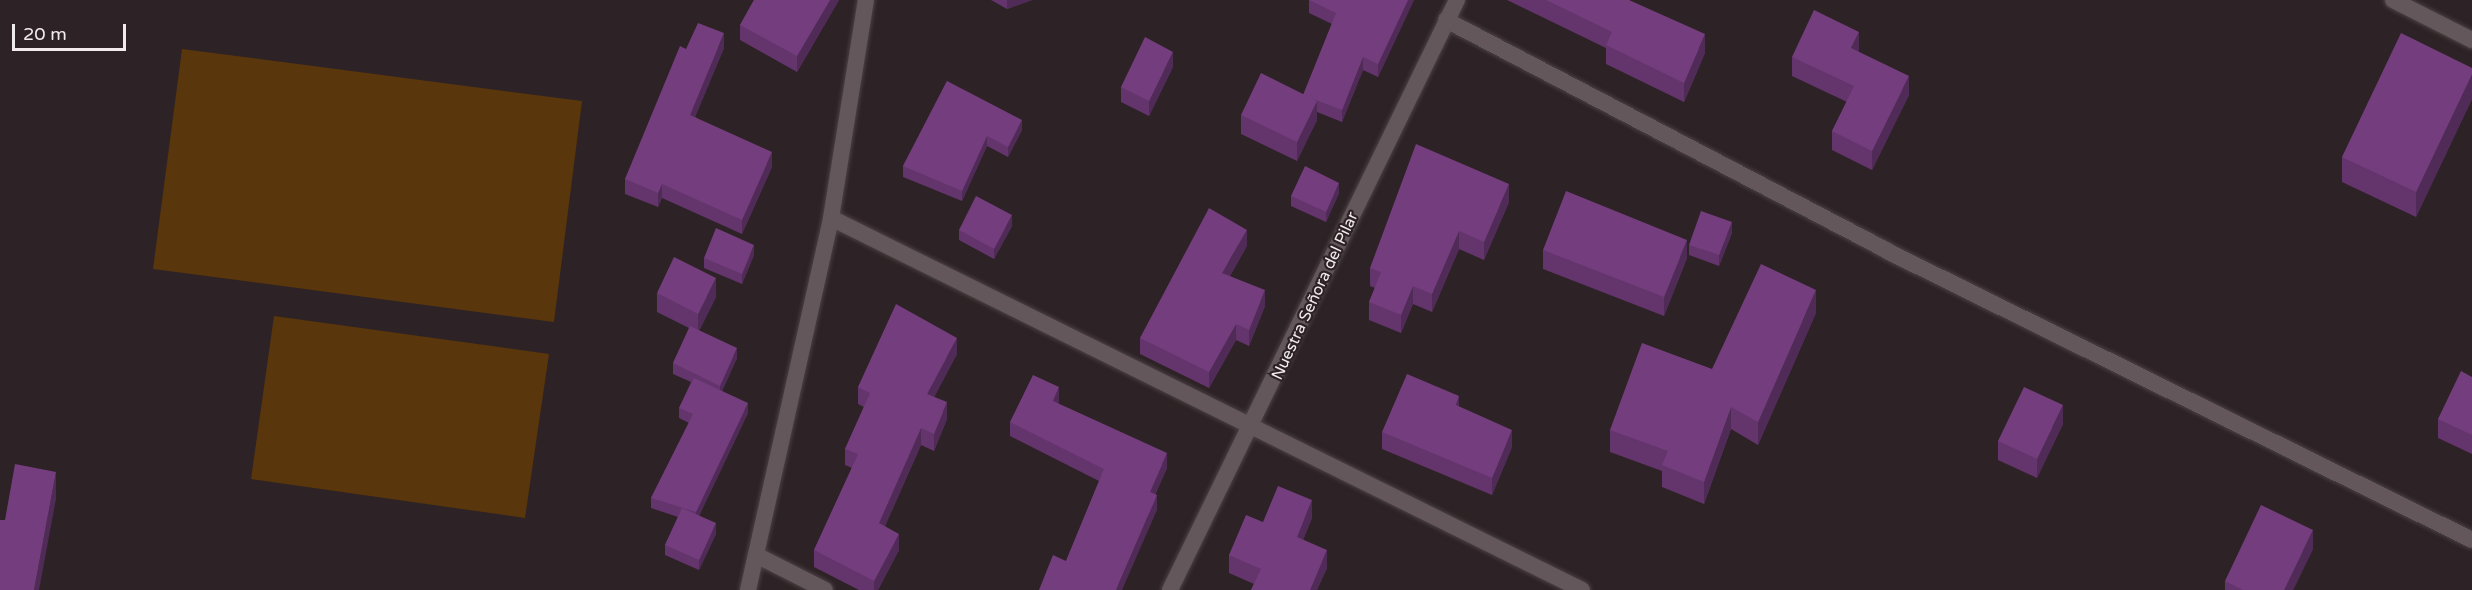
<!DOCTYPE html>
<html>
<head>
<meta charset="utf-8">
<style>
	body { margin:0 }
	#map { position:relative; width:2472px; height:590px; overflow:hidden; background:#2d2225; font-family:"Varela Round",sans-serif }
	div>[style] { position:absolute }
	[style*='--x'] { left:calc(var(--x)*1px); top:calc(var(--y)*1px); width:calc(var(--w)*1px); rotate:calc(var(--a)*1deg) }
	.green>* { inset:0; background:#59360c }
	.roads { filter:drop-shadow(0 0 2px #4a4144) drop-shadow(0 0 2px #4a4144) }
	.service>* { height:16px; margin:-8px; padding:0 8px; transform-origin:8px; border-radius:8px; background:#64575b }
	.minor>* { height:16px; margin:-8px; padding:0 8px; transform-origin:8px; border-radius:8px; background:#64575b }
	.wall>* { inset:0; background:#64346c }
	.shaded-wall>* { inset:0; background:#512b58 }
	.building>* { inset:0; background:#743d7d }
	span { translate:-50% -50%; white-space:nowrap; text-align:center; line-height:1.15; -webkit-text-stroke:4.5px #2d2225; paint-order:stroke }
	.street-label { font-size:16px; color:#f2ebed }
	.scale { position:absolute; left:12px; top:24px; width:114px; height:27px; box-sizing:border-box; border:3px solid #f2ebed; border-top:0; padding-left:8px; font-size:18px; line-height:21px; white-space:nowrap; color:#f2ebed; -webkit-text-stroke:4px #2d2225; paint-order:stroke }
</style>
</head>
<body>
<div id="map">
	<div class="green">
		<div style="clip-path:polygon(182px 49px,582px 101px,554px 322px,153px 269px)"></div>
		<div style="clip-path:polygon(274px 316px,549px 354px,525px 518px,251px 479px)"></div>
	</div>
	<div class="roads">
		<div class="service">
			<div style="--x:756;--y:555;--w:77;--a:26.9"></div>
		</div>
		<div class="minor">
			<div style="--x:2393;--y:0;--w:89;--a:26.9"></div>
			<div style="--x:1446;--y:20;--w:498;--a:27.6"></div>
			<div style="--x:1887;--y:251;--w:652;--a:26.29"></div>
			<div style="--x:831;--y:218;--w:838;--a:26.35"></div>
			<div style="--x:748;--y:590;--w:381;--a:-77.4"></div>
			<div style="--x:831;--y:218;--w:221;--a:-80.9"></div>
			<div style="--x:1170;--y:590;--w:656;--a:-64.06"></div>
		</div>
	</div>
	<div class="wall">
		<div style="clip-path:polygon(754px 0,839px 0,797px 72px,740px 40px,740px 25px)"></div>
		<div style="clip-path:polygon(991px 0,1032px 0,1007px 9px)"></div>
		<div style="clip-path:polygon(1309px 0,1414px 0,1378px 77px,1363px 70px,1342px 122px,1317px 112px,1317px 120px,1297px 161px,1241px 134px,1241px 115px,1304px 94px,1332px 24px,1309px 13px)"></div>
		<div style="clip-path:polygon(1507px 0,1629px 0,1705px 53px,1684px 102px,1606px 64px,1606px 48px)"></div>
		<div style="clip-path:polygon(724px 48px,695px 117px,772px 167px,742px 234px,662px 198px,658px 207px,625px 194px,625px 179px,686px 49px)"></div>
		<div style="clip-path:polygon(1858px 51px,1909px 95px,1872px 170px,1832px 150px,1832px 131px,1847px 102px,1792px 76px,1792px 57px)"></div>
		<div style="clip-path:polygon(1173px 67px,1149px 116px,1121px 102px,1121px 87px)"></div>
		<div style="clip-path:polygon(2472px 68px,2472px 99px,2416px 217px,2342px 182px,2342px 157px)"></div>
		<div style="clip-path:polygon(947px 81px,1022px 130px,1008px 157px,987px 146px,962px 201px,903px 177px,903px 166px)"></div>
		<div style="clip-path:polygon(1339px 193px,1326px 222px,1291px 206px,1291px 196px)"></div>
		<div style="clip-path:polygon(1509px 202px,1484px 260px,1459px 249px,1432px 312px,1413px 304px,1401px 333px,1369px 320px,1369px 302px,1375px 288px,1370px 286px,1370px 268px)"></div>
		<div style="clip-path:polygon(1012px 226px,994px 259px,959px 240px,959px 230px)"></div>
		<div style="clip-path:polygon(1732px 233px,1719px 266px,1689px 255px,1689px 245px)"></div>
		<div style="clip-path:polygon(1247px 246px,1230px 276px,1265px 306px,1249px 346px,1236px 340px,1209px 388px,1140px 354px,1140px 338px)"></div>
		<div style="clip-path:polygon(1543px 250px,1687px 258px,1664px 316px,1543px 269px)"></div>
		<div style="clip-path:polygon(754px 255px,742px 284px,704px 268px,704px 258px)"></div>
		<div style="clip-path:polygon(657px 293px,716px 297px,699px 331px,737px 358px,722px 391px,748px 413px,699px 516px,716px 534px,699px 570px,665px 555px,665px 545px,678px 517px,651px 508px,651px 498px,689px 423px,679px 418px,679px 408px,691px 382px,673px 374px,673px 363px,689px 328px,657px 312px)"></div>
		<div style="clip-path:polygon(1816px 313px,1758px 445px,1731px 429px,1704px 504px,1662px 487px,1662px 471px,1610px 452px,1610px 430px,1712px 369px)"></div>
		<div style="clip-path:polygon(957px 354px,934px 397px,947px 419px,934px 451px,921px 445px,885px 526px,899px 550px,878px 590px,859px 590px,814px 567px,814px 550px,852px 468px,845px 465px,845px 449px,864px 407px,858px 404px,858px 387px)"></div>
		<div style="clip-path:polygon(2472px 377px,2472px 454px,2438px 438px,2438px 419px)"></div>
		<div style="clip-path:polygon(1059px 402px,1058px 404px,1167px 468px,1155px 495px,1157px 510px,1066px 561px,1099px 481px,1010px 436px,1010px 422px)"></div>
		<div style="clip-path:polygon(1459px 407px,1512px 447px,1492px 495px,1382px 449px,1382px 432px)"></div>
		<div style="clip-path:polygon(2063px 424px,2037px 478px,1998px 460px,1998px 441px)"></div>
		<div style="clip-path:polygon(1312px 518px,1303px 540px,1327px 568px,1317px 590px,1251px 590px,1254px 584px,1229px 573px,1229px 555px,1263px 522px)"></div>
		<div style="clip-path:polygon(2313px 549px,2293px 590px,2225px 590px,2225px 581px)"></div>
	</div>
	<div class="shaded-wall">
		<div style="clip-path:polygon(830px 0,839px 0,797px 72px,797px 56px)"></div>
		<div style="clip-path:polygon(1007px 0,1032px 0,1007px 9px)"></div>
		<div style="clip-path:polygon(1408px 0,1414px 0,1378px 77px,1378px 64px)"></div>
		<div style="clip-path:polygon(1859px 32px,1859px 51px,1851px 67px,1851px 48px)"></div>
		<div style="clip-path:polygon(724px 33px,724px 48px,690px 129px,690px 115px)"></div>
		<div style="clip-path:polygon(1705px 34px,1705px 53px,1684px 102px,1684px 83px)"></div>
		<div style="clip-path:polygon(1173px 52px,1173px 67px,1149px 116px,1149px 101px)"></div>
		<div style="clip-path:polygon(1363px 57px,1363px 70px,1342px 122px,1342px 110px)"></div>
		<div style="clip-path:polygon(2472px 74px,2472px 99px,2416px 217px,2416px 192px)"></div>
		<div style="clip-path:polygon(1909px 76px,1909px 95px,1872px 170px,1872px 151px)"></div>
		<div style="clip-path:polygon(1317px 101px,1317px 120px,1297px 161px,1297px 142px)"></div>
		<div style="clip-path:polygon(1022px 120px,1022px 130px,1008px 157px,1008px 147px)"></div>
		<div style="clip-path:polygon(987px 136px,987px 146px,962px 201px,962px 191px)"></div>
		<div style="clip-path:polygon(772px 152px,772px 167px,742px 234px,742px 220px)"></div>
		<div style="clip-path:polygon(1339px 183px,1339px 193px,1326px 222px,1326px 212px)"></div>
		<div style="clip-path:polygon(662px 184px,662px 198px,658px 207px,658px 193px)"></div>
		<div style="clip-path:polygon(1509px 184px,1509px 202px,1484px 260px,1484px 242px)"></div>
		<div style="clip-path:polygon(1012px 215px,1012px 226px,994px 259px,994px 249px)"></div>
		<div style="clip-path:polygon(1732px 222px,1732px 233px,1719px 266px,1719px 255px)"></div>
		<div style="clip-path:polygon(1247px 230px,1247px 246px,1222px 289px,1222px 273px)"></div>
		<div style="clip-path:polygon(1459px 231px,1459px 249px,1432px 312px,1432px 294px)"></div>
		<div style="clip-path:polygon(1687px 240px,1687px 258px,1664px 316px,1664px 297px)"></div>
		<div style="clip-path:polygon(754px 245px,754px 255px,742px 284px,742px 274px)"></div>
		<div style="clip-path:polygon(716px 278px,716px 297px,698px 333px,698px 314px)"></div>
		<div style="clip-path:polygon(1413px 286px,1413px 304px,1401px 333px,1401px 315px)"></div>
		<div style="clip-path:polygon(1265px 290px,1265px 306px,1249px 346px,1249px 330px)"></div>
		<div style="clip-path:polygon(1816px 290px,1816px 313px,1758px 445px,1758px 422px)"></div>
		<div style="clip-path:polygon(1236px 324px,1236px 340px,1209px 388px,1209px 372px)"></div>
		<div style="clip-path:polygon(957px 338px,957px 354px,927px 411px,927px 394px)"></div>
		<div style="clip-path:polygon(737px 348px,737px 358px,720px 396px,720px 386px)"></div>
		<div style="clip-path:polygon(1059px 387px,1059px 402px,1053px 415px,1053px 401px)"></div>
		<div style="clip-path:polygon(1459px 396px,1459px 413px,1456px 405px)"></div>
		<div style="clip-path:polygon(947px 402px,947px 419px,934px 451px,934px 434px)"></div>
		<div style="clip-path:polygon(748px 403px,748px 413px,696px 522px,696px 512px)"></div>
		<div style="clip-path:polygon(2063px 405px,2063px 424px,2037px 478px,2037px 459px)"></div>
		<div style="clip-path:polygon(1731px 407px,1731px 429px,1704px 504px,1704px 482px)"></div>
		<div style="clip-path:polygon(921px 428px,921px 445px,879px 540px,879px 523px)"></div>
		<div style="clip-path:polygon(1512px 430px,1512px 447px,1492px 495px,1492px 478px)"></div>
		<div style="clip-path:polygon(1167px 453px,1167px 468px,1150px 507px,1150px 492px)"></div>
		<div style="clip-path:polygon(56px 472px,56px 499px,39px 590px,34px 590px)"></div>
		<div style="clip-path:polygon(1157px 495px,1157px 510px,1122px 590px,1116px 590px)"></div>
		<div style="clip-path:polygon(1312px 500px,1312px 518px,1297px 555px,1297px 537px)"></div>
		<div style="clip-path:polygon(716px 523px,716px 534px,699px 570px,699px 560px)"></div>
		<div style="clip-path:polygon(2313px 530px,2313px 549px,2293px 590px,2284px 590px)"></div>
		<div style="clip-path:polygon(899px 534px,899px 550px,878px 590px,874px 590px,874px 581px)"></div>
		<div style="clip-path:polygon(1327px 550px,1327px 568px,1317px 590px,1310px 590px)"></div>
	</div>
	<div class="building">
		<div style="clip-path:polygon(754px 0,830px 0,797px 56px,740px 25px)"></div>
		<div style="clip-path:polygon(1309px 0,1408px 0,1378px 64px,1363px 57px,1342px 110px,1303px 95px,1336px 13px)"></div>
		<div style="clip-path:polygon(1546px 0,1629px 0,1705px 34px,1684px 83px,1606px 45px,1612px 32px)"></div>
		<div style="clip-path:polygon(1814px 10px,1859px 32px,1851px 48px,1909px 76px,1872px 151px,1832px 131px,1854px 86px,1792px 57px)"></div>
		<div style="clip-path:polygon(698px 23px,724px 33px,690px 115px,772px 152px,742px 220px,662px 184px,658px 193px,625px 179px,680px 46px,686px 49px)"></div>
		<div style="clip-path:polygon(2401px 33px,2472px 68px,2472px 74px,2416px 192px,2342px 157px)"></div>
		<div style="clip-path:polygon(1145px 37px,1173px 52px,1149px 101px,1121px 87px)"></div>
		<div style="clip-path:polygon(1261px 73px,1317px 101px,1297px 142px,1241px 115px)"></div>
		<div style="clip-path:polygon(947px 81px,1022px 120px,1008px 147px,987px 136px,962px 191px,903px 166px)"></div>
		<div style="clip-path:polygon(1416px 144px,1509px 184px,1484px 242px,1459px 231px,1432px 294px,1413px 286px,1401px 315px,1369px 302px,1381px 272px,1370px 268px)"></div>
		<div style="clip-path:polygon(1305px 166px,1339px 183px,1326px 212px,1291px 196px)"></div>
		<div style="clip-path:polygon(1566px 191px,1687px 240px,1664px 297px,1543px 250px)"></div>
		<div style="clip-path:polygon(976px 196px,1012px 215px,994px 249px,959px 230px)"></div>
		<div style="clip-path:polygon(1209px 208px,1247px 230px,1222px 273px,1265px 290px,1249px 330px,1236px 324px,1209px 372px,1140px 338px)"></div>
		<div style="clip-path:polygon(1701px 211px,1732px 222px,1719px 255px,1689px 245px)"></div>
		<div style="clip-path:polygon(716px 228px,754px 245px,742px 274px,704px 258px)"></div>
		<div style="clip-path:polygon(674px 257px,716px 278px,698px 314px,657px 293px)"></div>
		<div style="clip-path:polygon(1761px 264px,1816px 290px,1758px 422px,1731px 407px,1704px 482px,1662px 465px,1668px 451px,1610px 430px,1642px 343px,1712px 369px)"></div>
		<div style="clip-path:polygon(896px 304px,957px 338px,927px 394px,947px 402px,934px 434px,921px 428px,879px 523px,899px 534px,874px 581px,814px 550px,858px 454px,845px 449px,870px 393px,858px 387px)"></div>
		<div style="clip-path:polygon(690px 326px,737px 348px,720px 386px,673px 363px)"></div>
		<div style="clip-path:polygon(2461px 371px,2472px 377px,2472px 435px,2438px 419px)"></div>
		<div style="clip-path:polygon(1407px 374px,1459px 396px,1456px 405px,1512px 430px,1492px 478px,1382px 432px)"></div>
		<div style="clip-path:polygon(1033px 375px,1059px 387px,1053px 401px,1167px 453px,1150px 492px,1157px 495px,1116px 590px,1039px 590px,1053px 555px,1066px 561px,1104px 469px,1010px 422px)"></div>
		<div style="clip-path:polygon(694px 378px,748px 403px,696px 512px,651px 498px,693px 414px,679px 408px)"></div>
		<div style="clip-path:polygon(2024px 387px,2063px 405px,2037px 459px,1998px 441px)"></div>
		<div style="clip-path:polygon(15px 464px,56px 472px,34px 590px,0 590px,0 520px,5px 520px)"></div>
		<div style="clip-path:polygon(1278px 486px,1312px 500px,1297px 537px,1327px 550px,1310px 590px,1251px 590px,1261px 569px,1229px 555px,1246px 515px,1263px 522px)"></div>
		<div style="clip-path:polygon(2261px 505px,2313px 530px,2284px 590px,2243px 590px,2225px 581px)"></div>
		<div style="clip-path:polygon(682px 508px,716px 523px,699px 560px,665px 545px)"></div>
	</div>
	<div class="street-label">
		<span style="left:1315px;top:296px;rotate:-65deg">Nuestra Señora del Pilar</span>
	</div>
	<div class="scale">20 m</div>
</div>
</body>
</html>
